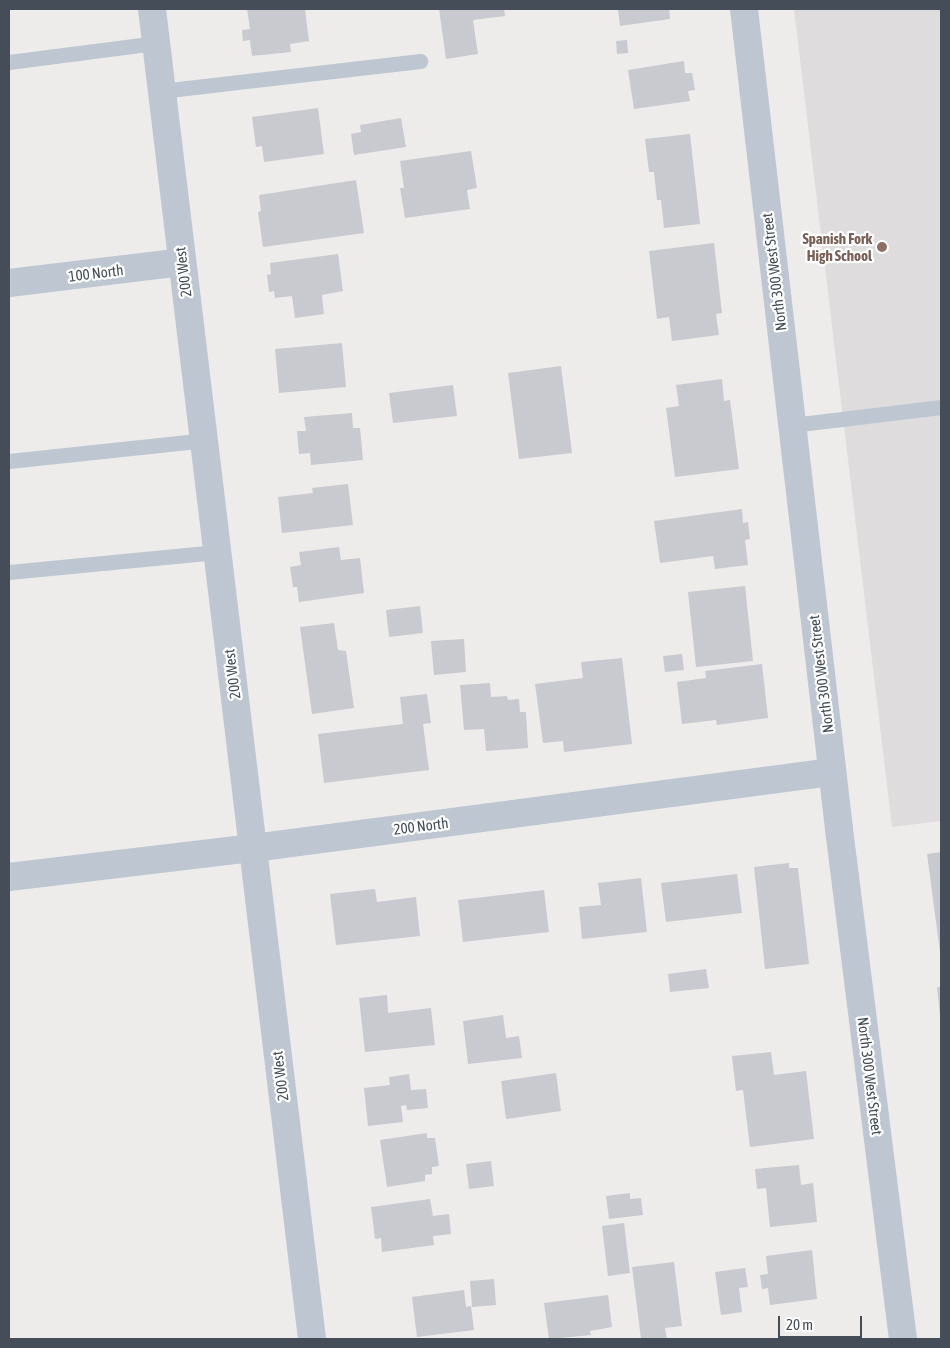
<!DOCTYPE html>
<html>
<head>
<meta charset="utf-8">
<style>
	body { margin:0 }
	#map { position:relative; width:950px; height:1348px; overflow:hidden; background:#eeebeb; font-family:"Asap Condensed",sans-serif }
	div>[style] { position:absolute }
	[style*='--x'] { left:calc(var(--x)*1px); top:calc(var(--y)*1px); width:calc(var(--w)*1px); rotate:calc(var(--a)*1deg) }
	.education>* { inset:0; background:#dfdcdd }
	.building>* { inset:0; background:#c8cad0 }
	.service>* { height:15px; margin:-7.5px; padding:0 7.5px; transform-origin:7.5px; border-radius:7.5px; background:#bec6d1 }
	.minor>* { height:28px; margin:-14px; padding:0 14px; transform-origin:14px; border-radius:14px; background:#bec6d1 }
	.tertiary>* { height:28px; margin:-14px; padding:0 14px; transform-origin:14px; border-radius:14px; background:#bec6d1 }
	.dots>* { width:14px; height:14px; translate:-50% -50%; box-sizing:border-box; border:2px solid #fff; border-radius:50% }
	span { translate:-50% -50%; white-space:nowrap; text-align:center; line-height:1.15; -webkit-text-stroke:4.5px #fff; paint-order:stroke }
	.education-label { font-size:15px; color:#785e54; font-weight:700 }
	.right { translate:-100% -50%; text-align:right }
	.street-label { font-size:15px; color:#444d58 }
	.frame { position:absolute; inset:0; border:10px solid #444d58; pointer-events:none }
	.scale { position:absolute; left:778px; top:1316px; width:84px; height:22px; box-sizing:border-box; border:2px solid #444d58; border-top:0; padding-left:6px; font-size:15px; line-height:18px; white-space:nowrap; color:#444d58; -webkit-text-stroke:4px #fff; paint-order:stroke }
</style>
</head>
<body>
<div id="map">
	<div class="education">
		<div style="clip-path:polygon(794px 9px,941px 9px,941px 821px,892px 827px)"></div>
	</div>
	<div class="building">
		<div style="clip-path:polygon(247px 9px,305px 9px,309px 41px,290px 44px,291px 52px,252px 56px,250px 40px,243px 41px,242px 30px,250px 29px)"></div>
		<div style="clip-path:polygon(439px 9px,504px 9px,505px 16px,473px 20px,478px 54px,446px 59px)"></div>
		<div style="clip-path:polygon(618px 9px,669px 9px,670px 19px,620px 26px)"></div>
		<div style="clip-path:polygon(627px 40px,628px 53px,617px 54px,616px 41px)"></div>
		<div style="clip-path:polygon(684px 61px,685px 73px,692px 73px,695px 90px,688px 91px,690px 101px,634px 109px,628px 70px)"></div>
		<div style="clip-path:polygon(318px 108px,324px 154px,264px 162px,262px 146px,256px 147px,252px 117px)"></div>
		<div style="clip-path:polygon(401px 118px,406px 147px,354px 155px,351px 134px,361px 132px,360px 125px)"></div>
		<div style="clip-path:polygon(690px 134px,700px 224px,664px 228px,661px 200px,657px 200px,654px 172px,649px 172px,645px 139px)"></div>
		<div style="clip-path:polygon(471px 151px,477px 188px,467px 190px,470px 209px,405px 218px,400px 188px,404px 188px,400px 161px)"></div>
		<div style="clip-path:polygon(356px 180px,364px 233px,263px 247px,258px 212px,261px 211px,259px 195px)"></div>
		<div style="clip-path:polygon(714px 243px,722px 313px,716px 314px,719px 335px,672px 341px,669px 317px,657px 319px,649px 251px)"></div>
		<div style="clip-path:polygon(338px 254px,343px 291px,322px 295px,324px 314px,295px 318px,292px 296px,275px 298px,274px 291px,269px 292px,267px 275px,271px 274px,270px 263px)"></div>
		<div style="clip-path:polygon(342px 343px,346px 387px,279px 393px,275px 349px)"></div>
		<div style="clip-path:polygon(561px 366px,572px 453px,519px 459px,508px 373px)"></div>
		<div style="clip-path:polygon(722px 379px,724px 401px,730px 400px,739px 469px,675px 477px,666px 408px,679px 406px,676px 385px)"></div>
		<div style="clip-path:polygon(453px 385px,457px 416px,393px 423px,389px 393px)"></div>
		<div style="clip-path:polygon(352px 413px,353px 428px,360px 428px,363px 460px,311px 465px,310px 453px,299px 454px,297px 431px,306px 431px,304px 417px)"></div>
		<div style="clip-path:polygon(348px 484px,353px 525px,282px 533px,278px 497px,313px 493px,312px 488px)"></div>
		<div style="clip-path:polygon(742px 509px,743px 523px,748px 522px,750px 539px,745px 540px,748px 565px,715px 569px,713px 556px,660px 563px,654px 521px)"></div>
		<div style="clip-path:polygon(339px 547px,341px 560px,360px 558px,364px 593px,299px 602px,297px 587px,293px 587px,290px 567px,301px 565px,299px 552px)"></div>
		<div style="clip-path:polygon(745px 586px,753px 661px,696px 667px,688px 592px)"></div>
		<div style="clip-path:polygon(420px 606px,423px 633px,389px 637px,386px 610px)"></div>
		<div style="clip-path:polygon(334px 623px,338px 650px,346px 651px,354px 708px,312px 714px,300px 627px)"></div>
		<div style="clip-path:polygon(464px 639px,466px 672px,434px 675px,431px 641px)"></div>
		<div style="clip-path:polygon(682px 654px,684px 670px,665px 672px,663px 656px)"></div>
		<div style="clip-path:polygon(622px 658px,632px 744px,564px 752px,563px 741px,543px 743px,535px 684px,583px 678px,581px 662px)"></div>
		<div style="clip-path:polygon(762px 664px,768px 718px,717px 725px,716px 720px,682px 724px,677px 682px,706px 678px,705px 671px)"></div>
		<div style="clip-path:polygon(490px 683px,491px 697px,507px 696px,508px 700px,519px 699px,520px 712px,526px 712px,528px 748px,486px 751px,484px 729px,464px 730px,460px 685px)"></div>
		<div style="clip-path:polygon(427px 694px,431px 723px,423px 724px,429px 770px,324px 783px,318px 734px,403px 724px,400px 697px)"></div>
		<div style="clip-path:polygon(941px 852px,941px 952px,940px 952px,927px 854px)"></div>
		<div style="clip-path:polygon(789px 863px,789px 868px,798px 868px,809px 964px,765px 969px,754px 867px)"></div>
		<div style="clip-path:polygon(737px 874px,742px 913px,666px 922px,661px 883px)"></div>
		<div style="clip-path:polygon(641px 878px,647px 932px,582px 939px,579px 907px,601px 905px,598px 883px)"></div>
		<div style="clip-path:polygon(375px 889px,377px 902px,416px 897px,420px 936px,336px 945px,330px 894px)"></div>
		<div style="clip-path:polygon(544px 890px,549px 932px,463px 942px,458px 900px)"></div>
		<div style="clip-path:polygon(706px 969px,709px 988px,670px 992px,668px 974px)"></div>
		<div style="clip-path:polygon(937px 987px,941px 987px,941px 1016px,940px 1016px)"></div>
		<div style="clip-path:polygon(387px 995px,388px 1013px,431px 1008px,435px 1045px,365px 1052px,359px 998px)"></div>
		<div style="clip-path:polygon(503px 1015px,506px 1038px,519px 1036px,522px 1058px,468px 1064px,463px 1021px)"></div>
		<div style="clip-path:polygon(771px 1052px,774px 1075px,806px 1071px,814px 1139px,750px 1147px,743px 1090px,736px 1091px,732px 1056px)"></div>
		<div style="clip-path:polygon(556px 1073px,561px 1111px,506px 1119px,501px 1081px)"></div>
		<div style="clip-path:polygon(409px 1074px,411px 1090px,426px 1089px,428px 1108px,407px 1110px,406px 1105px,401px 1106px,403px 1122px,368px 1126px,364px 1088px,390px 1085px,389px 1077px)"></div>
		<div style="clip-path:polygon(427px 1133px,427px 1138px,435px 1138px,439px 1166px,432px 1167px,432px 1174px,425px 1175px,425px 1181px,387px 1187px,380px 1140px)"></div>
		<div style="clip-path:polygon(491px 1161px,494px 1186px,469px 1189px,466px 1164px)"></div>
		<div style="clip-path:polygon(799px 1165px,801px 1185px,813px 1183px,817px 1222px,770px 1227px,766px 1188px,757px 1189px,755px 1169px)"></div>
		<div style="clip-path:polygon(630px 1193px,630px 1199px,641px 1198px,643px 1215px,609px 1219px,606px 1196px)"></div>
		<div style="clip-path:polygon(430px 1199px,433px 1216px,449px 1214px,451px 1234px,433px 1236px,434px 1245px,382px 1252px,381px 1238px,375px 1239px,371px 1207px)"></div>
		<div style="clip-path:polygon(624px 1223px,630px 1273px,608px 1276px,602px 1226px)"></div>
		<div style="clip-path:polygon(812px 1250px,817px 1299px,770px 1305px,768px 1288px,762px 1289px,760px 1275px,768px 1274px,766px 1256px)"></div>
		<div style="clip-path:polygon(674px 1262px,682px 1326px,665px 1328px,667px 1339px,641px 1339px,632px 1267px)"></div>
		<div style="clip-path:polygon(745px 1268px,748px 1287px,739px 1288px,742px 1312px,721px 1315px,715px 1272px)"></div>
		<div style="clip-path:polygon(494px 1279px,496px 1305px,472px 1307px,470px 1281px)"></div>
		<div style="clip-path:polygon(464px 1290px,466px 1307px,471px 1306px,474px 1330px,417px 1337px,412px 1297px)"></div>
		<div style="clip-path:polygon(608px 1295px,612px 1327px,590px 1331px,591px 1335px,549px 1339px,544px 1303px)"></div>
	</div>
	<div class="service">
		<div style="--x:9;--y:62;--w:147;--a:-7.4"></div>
		<div style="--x:161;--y:91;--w:261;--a:-6.6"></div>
		<div style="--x:792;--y:425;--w:150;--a:-6.9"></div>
		<div style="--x:9;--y:461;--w:196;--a:-6.1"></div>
		<div style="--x:9;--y:572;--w:209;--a:-5.5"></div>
	</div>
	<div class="minor">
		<div style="--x:152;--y:9;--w:1340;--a:83.14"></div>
		<div style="--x:9;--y:283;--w:174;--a:-6.9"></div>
		<div style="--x:9;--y:877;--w:246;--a:-6.8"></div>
		<div style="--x:253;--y:848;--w:584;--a:-7.48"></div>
	</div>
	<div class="tertiary">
		<div style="--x:744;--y:9;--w:825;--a:83.39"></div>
		<div style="--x:839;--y:829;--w:514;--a:82.85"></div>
	</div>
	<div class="dots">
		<div style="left:882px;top:247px;background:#8d6e63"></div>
	</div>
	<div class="education-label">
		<span class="right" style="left:872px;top:247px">Spanish Fork<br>High School</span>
	</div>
	<div class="street-label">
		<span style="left:183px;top:272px;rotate:-97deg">200 West</span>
		<span style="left:774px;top:272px;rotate:-97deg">North 300 West Street</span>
		<span style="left:96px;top:273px;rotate:-7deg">100 North</span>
		<span style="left:232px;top:674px;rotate:-97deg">200 West</span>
		<span style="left:821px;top:674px;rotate:-97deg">North 300 West Street</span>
		<span style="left:421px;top:826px;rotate:-7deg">200 North</span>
		<span style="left:280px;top:1076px;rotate:-97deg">200 West</span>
		<span style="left:870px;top:1076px;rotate:83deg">North 300 West Street</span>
	</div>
	<div class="frame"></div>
	<div class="scale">20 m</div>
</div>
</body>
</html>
